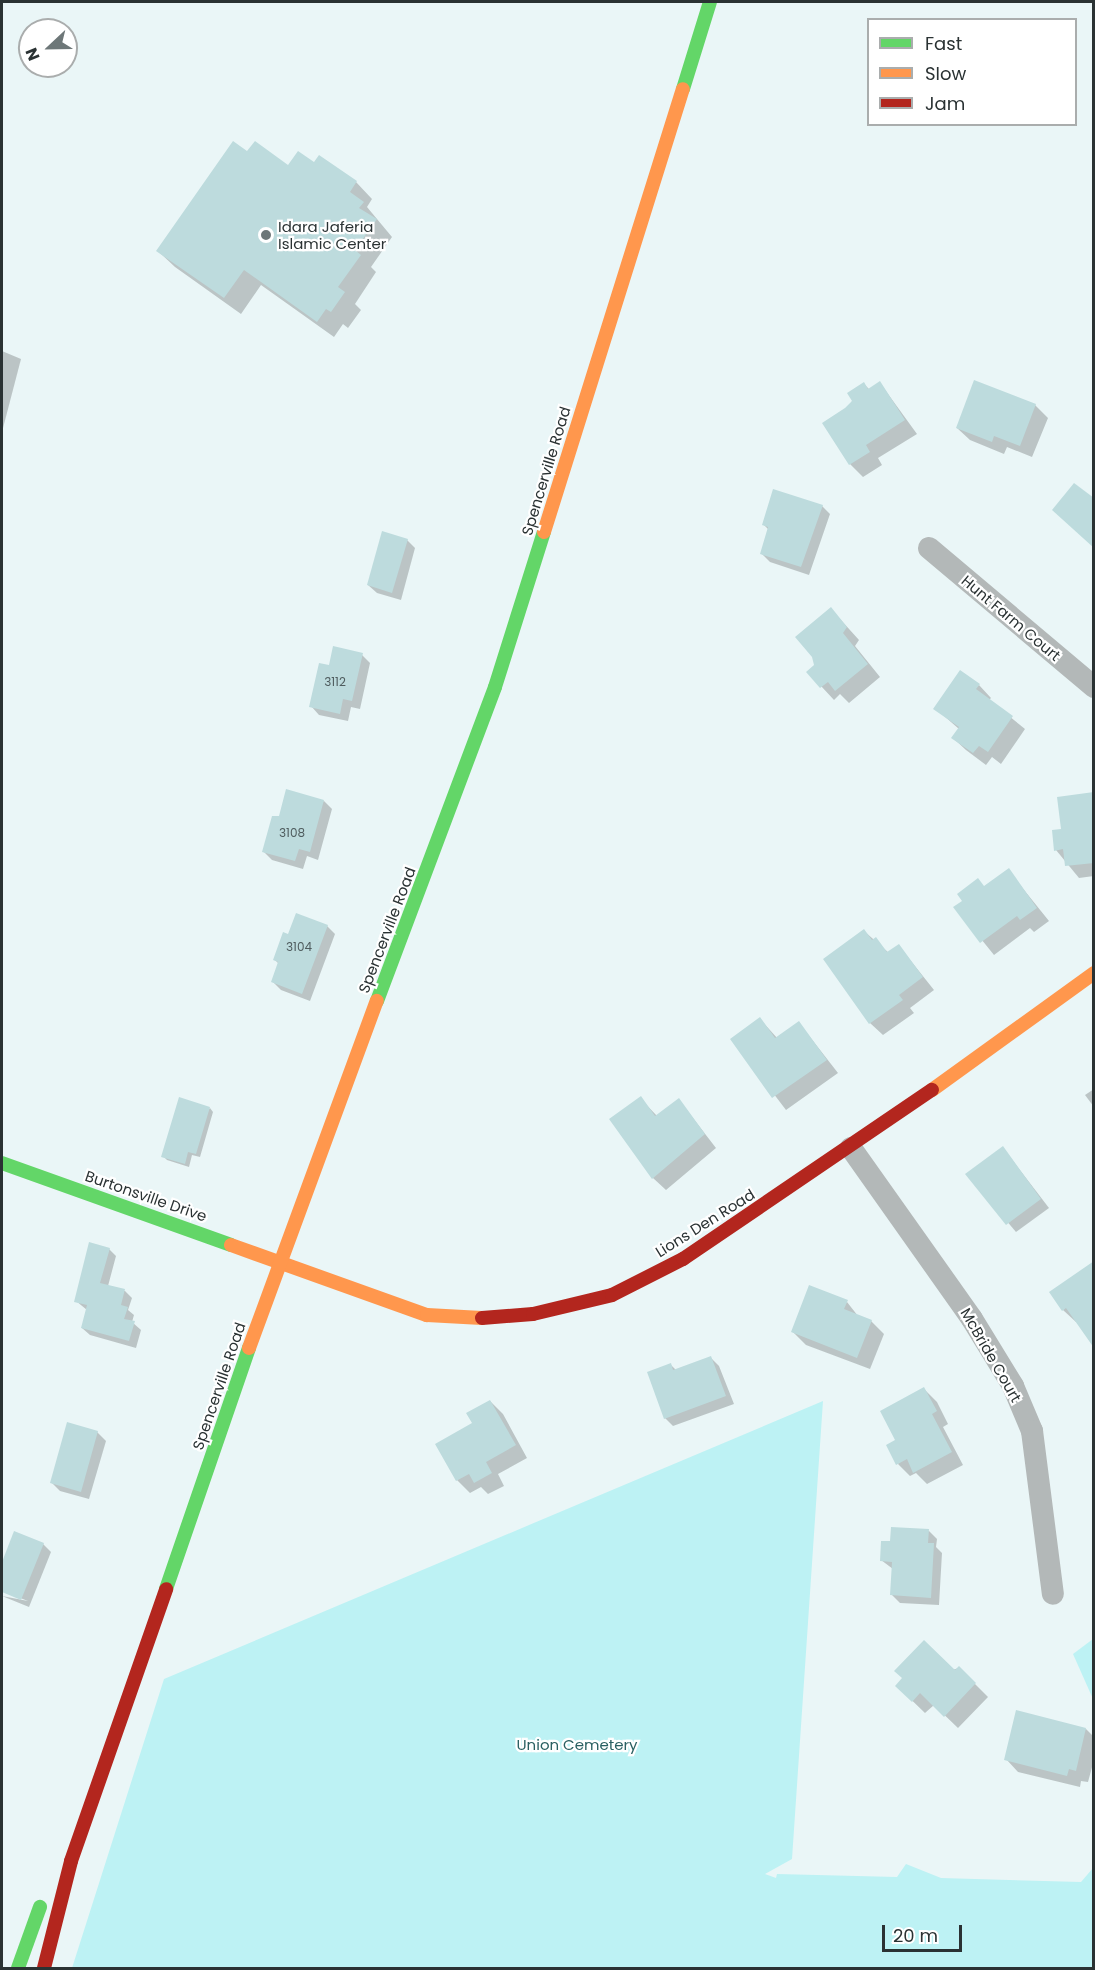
<!DOCTYPE html>
<html>
<head>
<meta charset="utf-8">
<style>
	body { margin:0 }
	#map { position:relative; width:1095px; height:1970px; overflow:hidden; background:#eaf6f7; font-family:Poppins,sans-serif }
	div>[style] { position:absolute }
	[style*='--x'] { left:calc(var(--x)*1px); top:calc(var(--y)*1px); width:calc(var(--w)*1px); rotate:calc(var(--a)*1deg) }
	.green>* { inset:0; background:#bdf2f4 }
	.shadow>* { inset:0; background:#0003 }
	.building>* { inset:0; background:#bddbdd }
	.street>* { height:22px; margin:-11px; padding:0 11px; transform-origin:11px; border-radius:11px; background:#b3b8b8 }
	.fast>* { height:14px; margin:-7px; padding:0 7px; transform-origin:7px; border-radius:7px; background:#63d668 }
	.slow>* { height:14px; margin:-7px; padding:0 7px; transform-origin:7px; border-radius:7px; background:#ff974d }
	.jam>* { height:14px; margin:-7px; padding:0 7px; transform-origin:7px; border-radius:7px; background:#b3261e }
	.dots>* { width:16px; height:16px; translate:-50% -50%; box-sizing:border-box; border:3px solid #fff; border-radius:50% }
	span { translate:-50% -50%; white-space:nowrap; text-align:center; line-height:1.15; -webkit-text-stroke:4.5px #fff; paint-order:stroke }
	.number-label { font-size:12px; color:#4f5c5e }
	.number-label span { -webkit-text-stroke-width:0 }
	.poi-label { font-size:15px; color:#2a3233 }
	.left { translate:0 -50%; text-align:left }
	.street-label { font-size:15px; color:#2a3233 }
	.park-label { font-size:15px; color:#2a6062 }
	.frame { position:absolute; inset:0; border:3px solid #2a3233; pointer-events:none }
	.legend { position:absolute; left:867px; top:18px; width:210px; height:108px; box-sizing:border-box; background:#fff; border:2px solid #aaadad; margin:0; padding:8px 10px; list-style:none; font-size:18px; color:#2a3233 }
	.legend li { display:flex; align-items:center; gap:12px; height:30px }
	.legend b { width:30px; border:2px solid #aaadad }
	.north { position:absolute; left:18px; top:18px; width:60px; height:60px; box-sizing:border-box; background:#fff; border:2px solid #aaadad; border-radius:50%; rotate:248deg; font-size:16px; font-weight:700; line-height:24px; text-align:center; color:#2a3233 }
	.north::after { content:''; display:block; margin:auto; width:21px; height:27px; background:#6d7778; clip-path:polygon(50% 0,100% 100%,50% 72%,0 100%) }
	.scale { position:absolute; left:882px; top:1925px; width:80px; height:27px; box-sizing:border-box; border:3px solid #2a3233; border-top:0; padding-left:8px; font-size:18px; line-height:21px; white-space:nowrap; color:#2a3233; -webkit-text-stroke:4px #fff; paint-order:stroke }
</style>
</head>
<body>
<div id="map">
	<div class="green">
		<div style="clip-path:polygon(823px 1401px,792px 1859px,765px 1874px,776px 1878px,777px 1874px,897px 1877px,906px 1864px,941px 1878px,1081px 1882px,1093px 1868px,1093px 1968px,72px 1968px,164px 1679px)"></div>
		<div style="clip-path:polygon(1093px 1639px,1093px 1699px,1073px 1654px)"></div>
	</div>
	<div class="shadow">
		<div style="clip-path:polygon(248px 153px,288px 167px,314px 164px,356px 182px,372px 199px,367px 207px,392px 237px,371px 267px,376px 272px,355px 304px,361px 310px,348px 328px,343px 324px,334px 337px,261px 285px,241px 314px,175px 267px,158px 251px)"></div>
		<div style="clip-path:polygon(2px 351px,21px 359px,2px 432px)"></div>
		<div style="clip-path:polygon(880px 383px,917px 434px,878px 458px,882px 465px,863px 477px,850px 464px,846px 410px,864px 384px,870px 390px)"></div>
		<div style="clip-path:polygon(1035px 405px,1048px 418px,1032px 457px,1007px 447px,1004px 454px,970px 440px,957px 428px)"></div>
		<div style="clip-path:polygon(822px 506px,830px 514px,809px 575px,770px 562px,762px 554px,769px 530px,764px 525px)"></div>
		<div style="clip-path:polygon(407px 540px,415px 548px,401px 600px,377px 593px,368px 585px)"></div>
		<div style="clip-path:polygon(831px 609px,859px 640px,855px 646px,880px 677px,849px 703px,840px 694px,834px 700px,808px 672px,816px 666px)"></div>
		<div style="clip-path:polygon(362px 655px,370px 663px,360px 709px,351px 707px,348px 721px,319px 715px,311px 706px,330px 667px)"></div>
		<div style="clip-path:polygon(979px 685px,991px 698px,989px 700px,1025px 729px,1001px 764px,992px 757px,986px 765px,966px 750px,953px 738px,959px 729px,935px 708px)"></div>
		<div style="clip-path:polygon(1094px 794px,1094px 876px,1079px 878px,1056px 850px,1062px 830px)"></div>
		<div style="clip-path:polygon(324px 801px,332px 809px,318px 860px,307px 856px,303px 869px,272px 860px,264px 852px,280px 817px)"></div>
		<div style="clip-path:polygon(1008px 870px,1049px 921px,1034px 932px,1030px 928px,994px 955px,956px 908px)"></div>
		<div style="clip-path:polygon(327px 926px,335px 934px,310px 1001px,281px 990px,273px 982px,279px 964px,275px 960px,289px 936px)"></div>
		<div style="clip-path:polygon(864px 931px,889px 953px,899px 946px,934px 990px,910px 1008px,914px 1013px,883px 1035px,870px 1023px)"></div>
		<div style="clip-path:polygon(760px 1019px,778px 1039px,799px 1023px,838px 1073px,786px 1110px,732px 1039px)"></div>
		<div style="clip-path:polygon(1094px 1089px,1094px 1107px,1085px 1095px)"></div>
		<div style="clip-path:polygon(640px 1098px,657px 1116px,679px 1100px,716px 1148px,666px 1190px,653px 1178px)"></div>
		<div style="clip-path:polygon(210px 1108px,213px 1112px,200px 1157px,192px 1155px,189px 1167px,167px 1160px,163px 1156px)"></div>
		<div style="clip-path:polygon(1003px 1148px,1049px 1208px,1016px 1232px,967px 1174px)"></div>
		<div style="clip-path:polygon(109px 1249px,116px 1256px,108px 1286px,125px 1291px,132px 1298px,128px 1310px,134px 1315px,132px 1322px,141px 1330px,136px 1348px,90px 1335px,82px 1328px,87px 1310px,76px 1301px)"></div>
		<div style="clip-path:polygon(1094px 1269px,1077px 1321px,1076px 1322px,1063px 1310px)"></div>
		<div style="clip-path:polygon(847px 1302px,858px 1316px,871px 1321px,884px 1334px,870px 1369px,806px 1345px,793px 1332px)"></div>
		<div style="clip-path:polygon(711px 1358px,719px 1366px,734px 1404px,673px 1426px,665px 1418px,671px 1365px,676px 1370px)"></div>
		<div style="clip-path:polygon(924px 1389px,937px 1402px,948px 1424px,943px 1427px,963px 1465px,927px 1484px,916px 1473px,910px 1476px,898px 1464px)"></div>
		<div style="clip-path:polygon(490px 1401px,503px 1414px,527px 1458px,498px 1474px,504px 1486px,488px 1494px,481px 1487px,470px 1493px,457px 1480px,474px 1424px)"></div>
		<div style="clip-path:polygon(97px 1432px,106px 1441px,89px 1499px,60px 1491px,52px 1483px)"></div>
		<div style="clip-path:polygon(929px 1531px,937px 1539px,936px 1547px,942px 1553px,939px 1605px,900px 1603px,892px 1595px,893px 1569px,881px 1560px,892px 1543px)"></div>
		<div style="clip-path:polygon(15px 1533px,43px 1544px,51px 1552px,29px 1607px,2px 1596px,28px 1601px,2px 1591px,2px 1566px)"></div>
		<div style="clip-path:polygon(959px 1668px,988px 1697px,958px 1728px,934px 1705px,925px 1713px,897px 1686px)"></div>
		<div style="clip-path:polygon(1086px 1729px,1094px 1737px,1094px 1760px,1088px 1782px,1081px 1781px,1080px 1787px,1018px 1772px,1006px 1759px)"></div>
	</div>
	<div class="building">
		<div style="clip-path:polygon(233px 141px,247px 151px,255px 141px,288px 165px,298px 151px,314px 162px,319px 155px,357px 181px,350px 192px,364px 202px,359px 208px,377px 219px,355px 250px,361px 255px,338px 287px,345px 292px,331px 312px,326px 309px,317px 322px,244px 270px,224px 298px,156px 251px)"></div>
		<div style="clip-path:polygon(974px 380px,1036px 404px,1020px 446px,994px 436px,992px 442px,956px 428px)"></div>
		<div style="clip-path:polygon(880px 381px,905px 420px,866px 445px,870px 452px,849px 465px,822px 423px,845px 408px,852px 401px,847px 393px,864px 382px,868px 389px)"></div>
		<div style="clip-path:polygon(1074px 483px,1094px 498px,1094px 548px,1052px 510px)"></div>
		<div style="clip-path:polygon(773px 489px,823px 505px,801px 567px,760px 554px,768px 527px,762px 525px)"></div>
		<div style="clip-path:polygon(382px 531px,408px 539px,392px 593px,367px 585px)"></div>
		<div style="clip-path:polygon(831px 607px,847px 627px,843px 633px,868px 664px,835px 691px,828px 682px,820px 688px,806px 672px,814px 665px,812px 657px,795px 637px)"></div>
		<div style="clip-path:polygon(333px 646px,363px 653px,352px 701px,343px 699px,340px 714px,309px 707px,319px 663px,329px 665px)"></div>
		<div style="clip-path:polygon(960px 670px,980px 684px,976px 689px,1013px 716px,988px 752px,979px 746px,973px 753px,951px 738px,959px 727px,933px 709px)"></div>
		<div style="clip-path:polygon(286px 789px,324px 800px,310px 852px,299px 849px,295px 861px,262px 852px,272px 816px,279px 816px)"></div>
		<div style="clip-path:polygon(1094px 792px,1094px 863px,1065px 866px,1063px 849px,1054px 851px,1052px 830px,1061px 829px,1057px 797px)"></div>
		<div style="clip-path:polygon(1009px 868px,1037px 908px,1020px 920px,1017px 916px,980px 943px,953px 907px,962px 901px,957px 894px,978px 878px,984px 886px)"></div>
		<div style="clip-path:polygon(296px 913px,328px 925px,302px 994px,271px 982px,278px 962px,273px 960px,283px 932px,288px 934px)"></div>
		<div style="clip-path:polygon(864px 929px,872px 940px,876px 937px,887px 952px,899px 944px,923px 977px,899px 995px,903px 1000px,869px 1024px,823px 959px)"></div>
		<div style="clip-path:polygon(760px 1017px,775px 1038px,799px 1021px,827px 1060px,772px 1098px,730px 1039px)"></div>
		<div style="clip-path:polygon(641px 1096px,655px 1116px,679px 1098px,705px 1134px,652px 1179px,609px 1119px)"></div>
		<div style="clip-path:polygon(179px 1097px,210px 1107px,196px 1154px,188px 1152px,185px 1164px,161px 1157px)"></div>
		<div style="clip-path:polygon(1003px 1146px,1041px 1199px,1006px 1225px,965px 1174px)"></div>
		<div style="clip-path:polygon(89px 1242px,110px 1248px,100px 1283px,125px 1289px,121px 1305px,128px 1307px,124px 1319px,135px 1321px,129px 1341px,81px 1328px,87px 1305px,74px 1302px)"></div>
		<div style="clip-path:polygon(1094px 1261px,1094px 1348px,1066px 1308px,1062px 1311px,1049px 1292px)"></div>
		<div style="clip-path:polygon(809px 1285px,848px 1300px,844px 1309px,872px 1320px,857px 1358px,791px 1332px)"></div>
		<div style="clip-path:polygon(711px 1356px,726px 1396px,664px 1419px,647px 1372px,671px 1363px,673px 1370px)"></div>
		<div style="clip-path:polygon(924px 1387px,937px 1411px,932px 1414px,952px 1452px,913px 1473px,907px 1459px,896px 1465px,886px 1445px,895px 1440px,880px 1411px)"></div>
		<div style="clip-path:polygon(490px 1400px,516px 1445px,486px 1462px,492px 1473px,474px 1483px,469px 1474px,456px 1481px,435px 1444px,472px 1423px,466px 1413px)"></div>
		<div style="clip-path:polygon(67px 1422px,98px 1431px,81px 1492px,50px 1483px)"></div>
		<div style="clip-path:polygon(891px 1527px,929px 1529px,928px 1543px,934px 1543px,931px 1598px,890px 1595px,892px 1562px,880px 1561px,881px 1541px,890px 1541px)"></div>
		<div style="clip-path:polygon(14px 1531px,44px 1543px,21px 1600px,2px 1592px,2px 1562px)"></div>
		<div style="clip-path:polygon(924px 1640px,955px 1670px,959px 1666px,976px 1683px,944px 1717px,920px 1693px,912px 1702px,895px 1686px,902px 1678px,894px 1671px)"></div>
		<div style="clip-path:polygon(1016px 1710px,1086px 1728px,1076px 1771px,1069px 1769px,1067px 1776px,1004px 1760px)"></div>
	</div>
	<div class="street">
		<div style="--x:929;--y:548;--w:216;--a:40.1"></div>
		<div style="--x:851;--y:1148;--w:209;--a:54.7"></div>
		<div style="--x:972;--y:1319;--w:79;--a:58.5"></div>
		<div style="--x:1013;--y:1386;--w:49;--a:67.1"></div>
		<div style="--x:1032;--y:1431;--w:164;--a:82.7"></div>
	</div>
	<div class="fast">
		<div style="--x:683;--y:89;--w:91;--a:-72.8"></div>
		<div style="--x:377;--y:1001;--w:335;--a:-69.4"></div>
		<div style="--x:495;--y:687;--w:163;--a:-72.5"></div>
		<div style="--x:2;--y:1163;--w:243;--a:19.7"></div>
		<div style="--x:166;--y:1589;--w:255;--a:-71"></div>
		<div style="--x:18;--y:1968;--w:65;--a:-70.2"></div>
	</div>
	<div class="slow">
		<div style="--x:544;--y:532;--w:464;--a:-72.6"></div>
		<div style="--x:932;--y:1090;--w:200;--a:-35.8"></div>
		<div style="--x:231;--y:1245;--w:208;--a:19.7"></div>
		<div style="--x:427;--y:1315;--w:55;--a:3.1"></div>
		<div style="--x:249;--y:1348;--w:370;--a:-69.8"></div>
	</div>
	<div class="jam">
		<div style="--x:482;--y:1318;--w:51;--a:-4.5"></div>
		<div style="--x:533;--y:1314;--w:81;--a:-13.5"></div>
		<div style="--x:612;--y:1295;--w:80;--a:-26.9"></div>
		<div style="--x:683;--y:1259;--w:301;--a:-34.2"></div>
		<div style="--x:44;--y:1968;--w:110;--a:-75.8"></div>
		<div style="--x:71;--y:1861;--w:288;--a:-70.7"></div>
	</div>
	<div class="dots">
		<div style="left:266px;top:235px;background:#6d7778"></div>
	</div>
	<div class="number-label">
		<span style="left:335px;top:682px">3112</span>
		<span style="left:292px;top:833px">3108</span>
		<span style="left:299px;top:947px">3104</span>
	</div>
	<div class="poi-label">
		<span class="left" style="left:278px;top:235px">Idara Jaferia<br>Islamic Center</span>
	</div>
	<div class="street-label">
		<span style="left:546px;top:471px;rotate:-73deg">Spencerville Road</span>
		<span style="left:1011px;top:618px;rotate:40deg">Hunt Farm Court</span>
		<span style="left:387px;top:930px;rotate:-69deg">Spencerville Road</span>
		<span style="left:146px;top:1196px;rotate:19deg">Burtonsville Drive</span>
		<span style="left:705px;top:1223px;rotate:-32deg">Lions Den Road</span>
		<span style="left:991px;top:1355px;rotate:60deg">McBride Court</span>
		<span style="left:219px;top:1386px;rotate:-71deg">Spencerville Road</span>
	</div>
	<div class="park-label">
		<span style="left:577px;top:1745px">Union Cemetery</span>
	</div>
	<div class="frame"></div>
	<ul class="legend">
	<li><b style="height:8px;background:#63d668"></b>Fast</li>
	<li><b style="height:8px;background:#ff974d"></b>Slow</li>
	<li><b style="height:8px;background:#b3261e"></b>Jam</li>
	</ul>
	<div class="north">N</div>
	<div class="scale">20 m</div>
</div>
</body>
</html>
